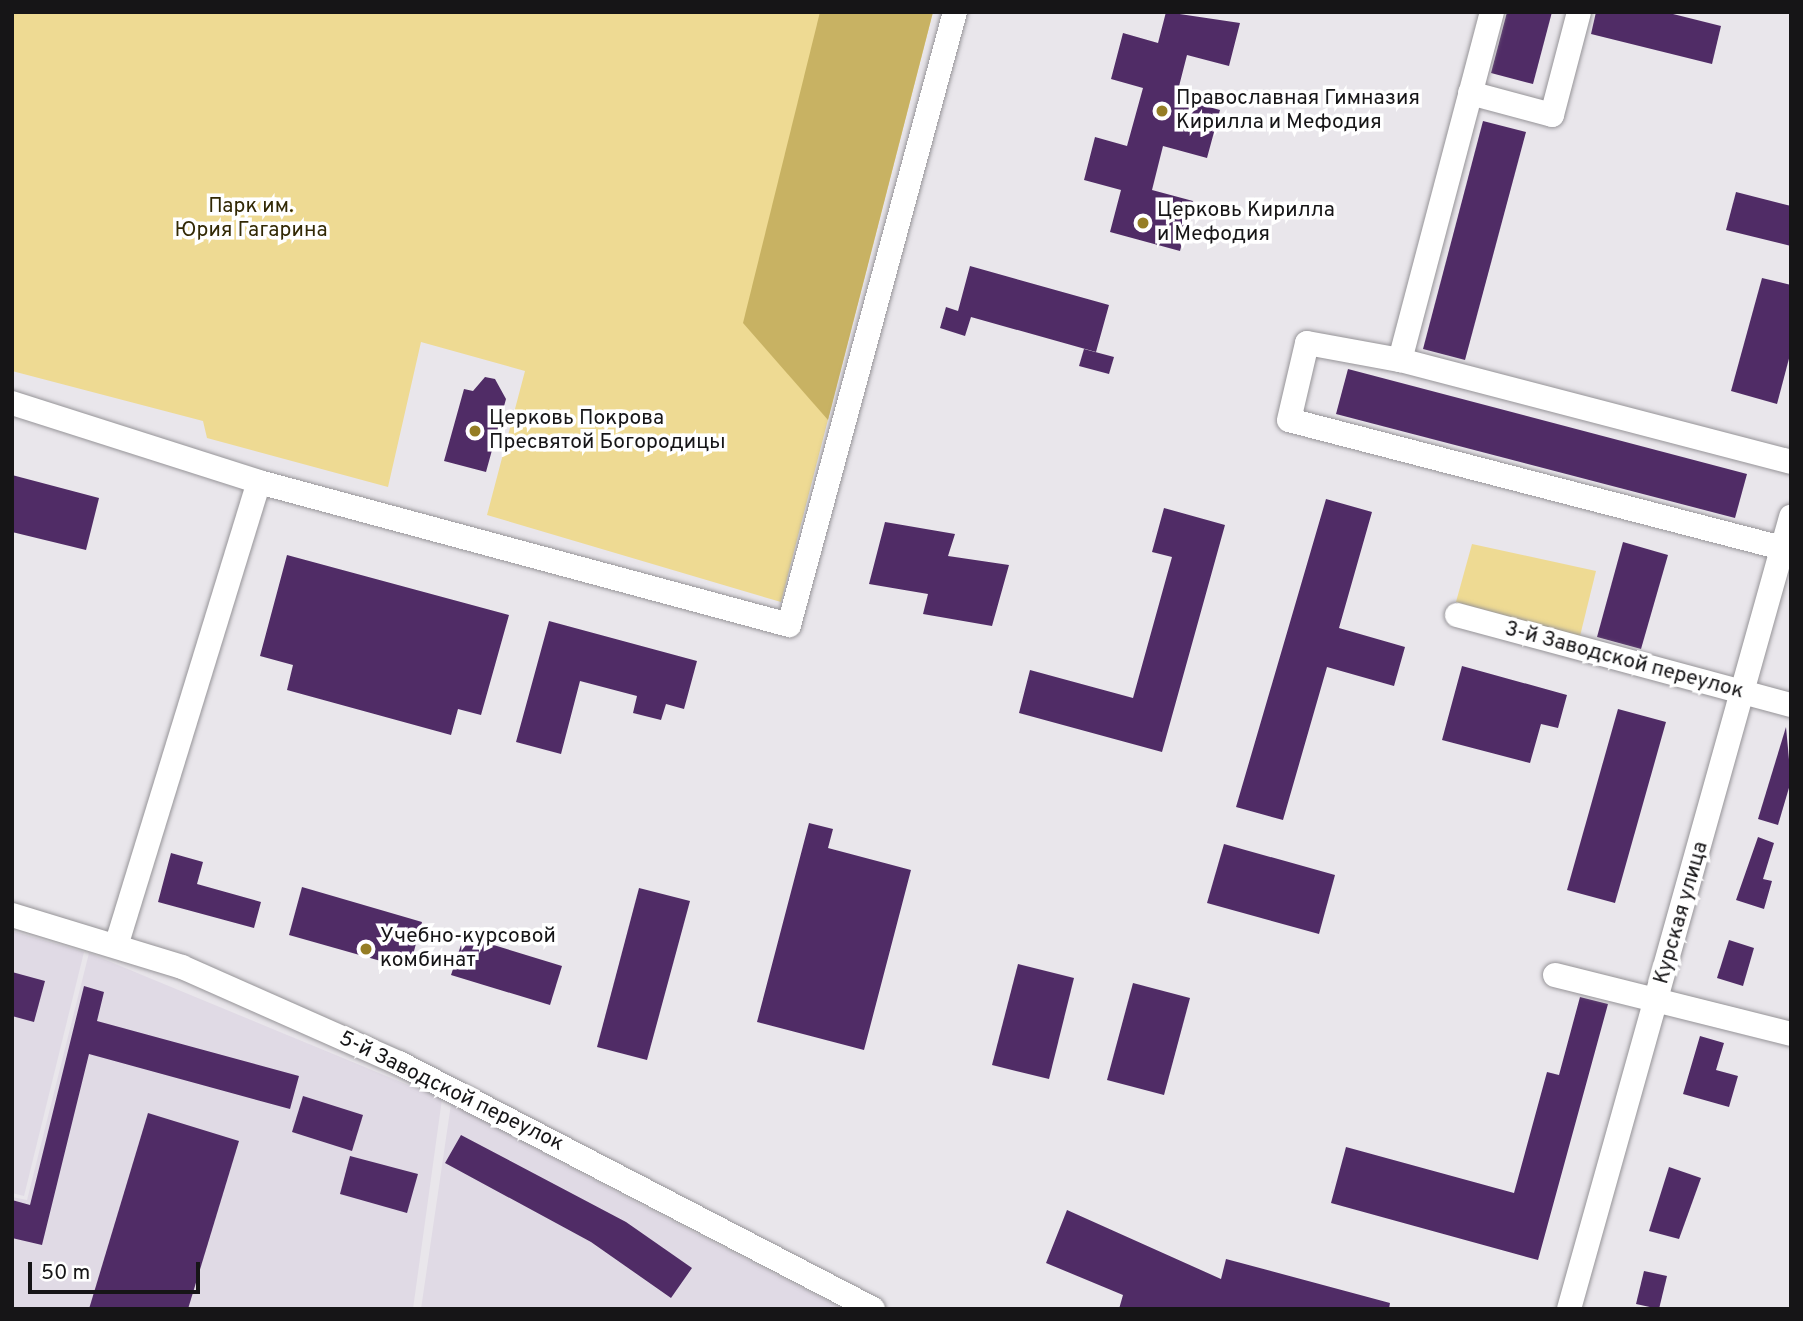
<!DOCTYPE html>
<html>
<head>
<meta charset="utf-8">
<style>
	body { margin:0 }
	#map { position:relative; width:1803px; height:1321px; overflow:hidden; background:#e9e6eb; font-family:Overpass,sans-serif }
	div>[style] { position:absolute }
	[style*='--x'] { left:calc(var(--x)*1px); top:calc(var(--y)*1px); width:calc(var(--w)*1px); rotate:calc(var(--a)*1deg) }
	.built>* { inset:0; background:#e0dae5 }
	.green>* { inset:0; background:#eeda93 }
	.forest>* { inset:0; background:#c8b263 }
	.building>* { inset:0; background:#502c66 }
	.roads { filter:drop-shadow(0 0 2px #969498) drop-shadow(0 0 2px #969498) }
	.minor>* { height:24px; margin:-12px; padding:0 12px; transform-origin:12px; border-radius:12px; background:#fff }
	.dots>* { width:19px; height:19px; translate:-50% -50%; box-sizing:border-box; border:4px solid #fff; border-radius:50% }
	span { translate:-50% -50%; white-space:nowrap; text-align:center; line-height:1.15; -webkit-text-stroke:7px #fff; paint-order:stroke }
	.poi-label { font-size:21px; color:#161517 }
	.left { translate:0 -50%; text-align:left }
	.park-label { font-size:21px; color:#322905 }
	.street-label { font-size:21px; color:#161517 }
	.frame { position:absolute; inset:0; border:14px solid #161517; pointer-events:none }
	.scale { position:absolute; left:28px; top:1262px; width:172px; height:32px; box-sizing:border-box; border:4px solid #161517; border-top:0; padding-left:9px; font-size:21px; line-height:24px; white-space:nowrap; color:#161517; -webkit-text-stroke:5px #fff; paint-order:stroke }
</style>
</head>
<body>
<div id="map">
	<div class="built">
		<div style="clip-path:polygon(12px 931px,84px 952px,24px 1196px,12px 1193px)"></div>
		<div style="clip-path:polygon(89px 953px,442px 1099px,413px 1309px,12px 1309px,12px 1197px,27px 1200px)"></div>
		<div style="clip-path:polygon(451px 1104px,624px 1196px,843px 1309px,421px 1309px)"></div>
	</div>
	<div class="green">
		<div style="clip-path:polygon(12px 12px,933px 12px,781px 602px,487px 515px,525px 371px,421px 342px,388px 487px,207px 438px,203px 421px,12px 371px)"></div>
		<div style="clip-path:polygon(1472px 544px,1596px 571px,1580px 636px,1456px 602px)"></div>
	</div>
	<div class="forest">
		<div style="clip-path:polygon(820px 12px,933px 12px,828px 420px,743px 323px)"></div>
	</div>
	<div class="building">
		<div style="clip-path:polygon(1166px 12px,1240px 23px,1229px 66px,1187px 55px,1176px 98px,1220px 110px,1207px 158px,1163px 146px,1152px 190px,1193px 201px,1180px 251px,1110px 232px,1121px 190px,1084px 180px,1095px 137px,1127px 146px,1143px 88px,1111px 79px,1123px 33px,1158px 43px)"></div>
		<div style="clip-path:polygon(1507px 12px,1552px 12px,1533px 84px,1491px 73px)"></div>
		<div style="clip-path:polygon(1596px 12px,1665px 12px,1721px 26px,1712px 64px,1591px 34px)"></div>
		<div style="clip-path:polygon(1483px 121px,1526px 132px,1465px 360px,1423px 349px)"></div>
		<div style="clip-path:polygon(1736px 192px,1791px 206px,1791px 246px,1726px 230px)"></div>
		<div style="clip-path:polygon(970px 266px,1109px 305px,1096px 352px,971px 317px,965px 336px,940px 328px,946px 307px,958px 311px)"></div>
		<div style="clip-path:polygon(1762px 278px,1791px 285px,1791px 351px,1777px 404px,1731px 391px)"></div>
		<div style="clip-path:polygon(1084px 349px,1114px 357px,1109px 374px,1079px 366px)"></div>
		<div style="clip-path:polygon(1348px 369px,1747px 474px,1735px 518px,1336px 414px)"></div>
		<div style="clip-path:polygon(485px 377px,495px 379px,506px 399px,486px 472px,444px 461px,464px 389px,473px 391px)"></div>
		<div style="clip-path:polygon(12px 475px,99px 498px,86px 550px,12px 532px)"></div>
		<div style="clip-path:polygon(1326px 499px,1372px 512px,1339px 628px,1405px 647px,1394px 686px,1327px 667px,1283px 820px,1236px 807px)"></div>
		<div style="clip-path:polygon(1164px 508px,1225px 525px,1162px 752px,1019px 713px,1030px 670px,1133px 698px,1172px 557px,1152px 552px)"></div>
		<div style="clip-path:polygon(885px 522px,955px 534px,948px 556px,1009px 565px,992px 626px,923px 614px,928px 594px,869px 584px)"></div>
		<div style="clip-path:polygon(1623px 542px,1668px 555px,1641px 649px,1597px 637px)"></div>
		<div style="clip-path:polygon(287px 555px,509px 615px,481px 715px,458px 709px,451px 735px,287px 690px,293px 665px,260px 656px)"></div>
		<div style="clip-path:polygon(549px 621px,697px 661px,684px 709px,666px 704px,661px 720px,633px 713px,637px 696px,580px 681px,561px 754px,516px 742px)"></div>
		<div style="clip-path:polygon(1462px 666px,1567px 695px,1558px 728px,1541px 724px,1530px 763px,1442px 740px)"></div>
		<div style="clip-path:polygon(1618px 709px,1666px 722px,1615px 903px,1567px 890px)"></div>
		<div style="clip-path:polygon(1786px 727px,1791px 781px,1778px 825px,1758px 819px)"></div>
		<div style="clip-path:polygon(809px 823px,833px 829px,828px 848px,911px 870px,864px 1050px,757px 1022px)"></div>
		<div style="clip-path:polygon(1758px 837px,1774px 843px,1763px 879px,1772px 881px,1764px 909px,1736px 900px)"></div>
		<div style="clip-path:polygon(1224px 844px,1335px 875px,1319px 934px,1207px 903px)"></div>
		<div style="clip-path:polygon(171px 853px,203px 862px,197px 884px,261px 902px,254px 928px,158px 902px)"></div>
		<div style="clip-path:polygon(302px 887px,422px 922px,409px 969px,289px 935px)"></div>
		<div style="clip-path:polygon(639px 888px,690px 901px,647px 1060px,597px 1047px)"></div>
		<div style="clip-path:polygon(464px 936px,562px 966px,550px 1005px,451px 975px)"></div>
		<div style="clip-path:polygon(1729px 940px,1754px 948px,1743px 986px,1717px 978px)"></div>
		<div style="clip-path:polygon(1018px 964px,1074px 978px,1049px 1079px,992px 1065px)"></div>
		<div style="clip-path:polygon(12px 972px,45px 981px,34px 1022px,12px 1016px)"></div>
		<div style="clip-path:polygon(1133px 983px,1190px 998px,1164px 1095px,1107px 1080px)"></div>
		<div style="clip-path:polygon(84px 986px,104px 992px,97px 1021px,299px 1076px,290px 1109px,89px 1054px,42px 1245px,12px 1238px,12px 1200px,30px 1205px)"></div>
		<div style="clip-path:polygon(1580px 997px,1608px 1004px,1538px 1260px,1331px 1203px,1346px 1147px,1514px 1193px,1547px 1072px,1559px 1075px)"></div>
		<div style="clip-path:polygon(1700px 1036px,1724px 1043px,1716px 1070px,1738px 1076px,1729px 1107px,1683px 1094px)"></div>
		<div style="clip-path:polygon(303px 1096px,363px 1115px,352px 1151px,292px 1132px)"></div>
		<div style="clip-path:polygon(148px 1113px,239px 1141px,188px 1309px,89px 1309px)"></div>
		<div style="clip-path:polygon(461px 1135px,626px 1222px,692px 1268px,671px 1298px,591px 1242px,445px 1163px)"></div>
		<div style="clip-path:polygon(350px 1156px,418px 1174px,407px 1213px,340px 1194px)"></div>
		<div style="clip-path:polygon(1669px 1167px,1701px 1178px,1679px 1239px,1649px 1231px)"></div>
		<div style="clip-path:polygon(1067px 1210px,1221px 1279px,1226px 1259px,1390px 1303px,1389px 1309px,1119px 1309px,1123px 1295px,1046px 1263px)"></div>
		<div style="clip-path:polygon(1644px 1271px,1667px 1276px,1659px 1309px,1636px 1304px)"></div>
	</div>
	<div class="roads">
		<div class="minor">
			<div style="--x:1470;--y:93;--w:85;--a:15"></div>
			<div style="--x:1552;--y:115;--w:106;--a:-75.3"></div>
			<div style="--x:1400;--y:360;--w:360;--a:-75.2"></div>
			<div style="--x:12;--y:403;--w:259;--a:17.7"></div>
			<div style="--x:259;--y:482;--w:549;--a:15.1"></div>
			<div style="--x:789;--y:625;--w:635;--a:-74.85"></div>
			<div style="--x:1782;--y:548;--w:509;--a:-165.45"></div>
			<div style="--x:1289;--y:420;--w:79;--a:-76.8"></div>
			<div style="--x:1307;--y:343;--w:95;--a:10.4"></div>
			<div style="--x:1400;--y:360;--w:404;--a:14.6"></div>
			<div style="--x:1457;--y:615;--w:346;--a:15.1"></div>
			<div style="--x:12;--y:915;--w:178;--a:17"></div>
			<div style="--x:182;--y:967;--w:237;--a:23.9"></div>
			<div style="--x:399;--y:1063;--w:534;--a:27.43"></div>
			<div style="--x:117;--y:943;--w:482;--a:-72.9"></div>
			<div style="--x:1555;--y:975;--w:243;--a:14"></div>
			<div style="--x:1569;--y:1309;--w:823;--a:-74.34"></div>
		</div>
	</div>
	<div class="dots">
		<div style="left:1162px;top:111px;background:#957d25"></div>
		<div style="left:1143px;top:223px;background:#957d25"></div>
		<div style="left:475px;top:431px;background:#957d25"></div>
		<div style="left:366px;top:949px;background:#957d25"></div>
	</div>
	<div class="poi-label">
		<span class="left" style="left:1176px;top:111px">Православная Гимназия<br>Кирилла и Мефодия</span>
		<span class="left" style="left:1157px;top:223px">Церковь Кирилла<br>и Мефодия</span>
		<span class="left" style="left:489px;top:431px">Церковь Покрова<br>Пресвятой Богородицы</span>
		<span class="left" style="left:380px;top:949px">Учебно-курсовой<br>комбинат</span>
	</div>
	<div class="park-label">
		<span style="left:251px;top:219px">Парк им.<br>Юрия Гагарина</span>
	</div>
	<div class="street-label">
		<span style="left:1624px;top:661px;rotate:15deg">3-й Заводской переулок</span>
		<span style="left:1682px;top:913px;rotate:-74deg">Курская улица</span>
		<span style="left:451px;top:1092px;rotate:26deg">5-й Заводской переулок</span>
	</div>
	<div class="frame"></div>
	<div class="scale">50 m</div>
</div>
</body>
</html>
